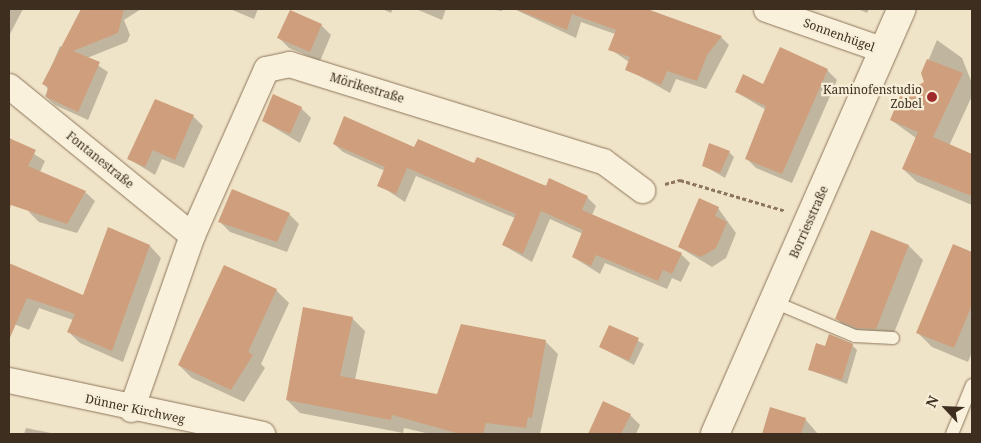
<!DOCTYPE html>
<html>
<head>
<meta charset="utf-8">
<style>
	body { margin:0 }
	#map { position:relative; width:981px; height:443px; overflow:hidden; background:#f0e4c8; font-family:"Noto Serif",serif }
	div>[style] { position:absolute }
	[style*='--x'] { left:calc(var(--x)*1px); top:calc(var(--y)*1px); width:calc(var(--w)*1px); rotate:calc(var(--a)*1deg) }
	.shadow>* { inset:0; background:#0003 }
	.building>* { inset:0; background:#cf9f7d }
	.path>* { height:3px; margin-top:-1.5px; transform-origin:0; background:repeating-linear-gradient(90deg,#8d765c 0 4px,transparent 0 6.5px) }
	.roads { filter:drop-shadow(0 0 1px #8d765c) drop-shadow(0 0 1px #8d765c) }
	.lane>* { height:12px; margin:-6px; padding:0 6px; transform-origin:6px; border-radius:6px; background:#faf1dc }
	.street>* { height:25px; margin:-12.5px; padding:0 12.5px; transform-origin:12.5px; border-radius:12.5px; background:#faf1dc }
	.secondary>* { height:28px; margin:-14px; padding:0 14px; transform-origin:14px; border-radius:14px; background:#faf1dc }
	.dots>* { width:14px; height:14px; translate:-50% -50%; box-sizing:border-box; border:2px solid #f7eed8; border-radius:50% }
	span { translate:-50% -50%; white-space:nowrap; text-align:center; line-height:1.15; -webkit-text-stroke:4.5px #f7eed8; paint-order:stroke }
	.street-label { font-size:12px; color:#3d2e20 }
	.poi-label { font-size:12px; color:#3d2e20 }
	.right { translate:-100% -50%; text-align:right }
	.frame { position:absolute; inset:0; border:10px solid #3d2e20; pointer-events:none }
	.north { position:absolute; left:921px; top:383px; width:50px; height:50px; -webkit-text-stroke:4px #f7eed8; paint-order:stroke; rotate:295deg; font-size:14px; font-weight:700; line-height:20px; text-align:center; color:#3d2e20 }
	.north::after { content:''; display:block; margin:auto; width:18px; height:22px; background:#3d2e20; clip-path:polygon(50% 0,100% 100%,50% 72%,0 100%) }
</style>
</head>
<body>
<div id="map">
	<div class="shadow">
		<div style="clip-path:polygon(9px 9px,23px 9px,9px 36px)"></div>
		<div style="clip-path:polygon(85px 9px,141px 9px,124px 20px,130px 35px,127px 42px,87px 58px,108px 72px,88px 120px,55px 105px,45px 96px,48px 89px,44px 84px,60px 46px,65px 49px)"></div>
		<div style="clip-path:polygon(230px 9px,258px 9px,254px 19px)"></div>
		<div style="clip-path:polygon(382px 9px,393px 9px,391px 13px)"></div>
		<div style="clip-path:polygon(416px 9px,446px 9px,442px 20px)"></div>
		<div style="clip-path:polygon(489px 9px,503px 9px,502px 11px)"></div>
		<div style="clip-path:polygon(514px 9px,646px 9px,721px 37px,729px 45px,706px 89px,676px 79px,670px 93px,627px 69px,629px 62px,610px 49px,615px 34px,581px 22px,576px 38px)"></div>
		<div style="clip-path:polygon(858px 9px,869px 9px,867px 13px)"></div>
		<div style="clip-path:polygon(321px 25px,331px 35px,320px 61px,289px 48px,279px 38px)"></div>
		<div style="clip-path:polygon(937px 40px,962px 58px,972px 83px,972px 96px,949px 146px,972px 156px,972px 205px,917px 182px,903px 169px,916px 138px,891px 120px,925px 83px,923px 73px)"></div>
		<div style="clip-path:polygon(827px 70px,837px 80px,792px 183px,756px 168px,746px 158px,766px 110px,736px 92px)"></div>
		<div style="clip-path:polygon(301px 108px,311px 118px,300px 143px,263px 121px)"></div>
		<div style="clip-path:polygon(193px 116px,203px 126px,184px 168px,162px 159px,155px 175px,129px 159px)"></div>
		<div style="clip-path:polygon(9px 138px,45px 161px,40px 172px,85px 192px,95px 201px,77px 233px,39px 222px,29px 212px,32px 204px,9px 193px)"></div>
		<div style="clip-path:polygon(334px 144px,415px 149px,587px 197px,596px 206px,592px 215px,681px 254px,690px 263px,681px 282px,672px 278px,667px 289px,605px 263px,600px 274px,573px 257px,583px 234px,550px 219px,532px 262px,503px 245px,515px 218px,416px 176px,405px 202px,379px 185px,385px 171px,343px 152px)"></div>
		<div style="clip-path:polygon(729px 152px,734px 157px,725px 178px,703px 165px)"></div>
		<div style="clip-path:polygon(718px 208px,736px 233px,726px 258px,712px 267px,679px 247px)"></div>
		<div style="clip-path:polygon(289px 214px,299px 224px,287px 252px,230px 232px,220px 222px)"></div>
		<div style="clip-path:polygon(109px 229px,150px 246px,161px 258px,123px 362px,80px 343px,69px 332px,73px 320px,39px 308px,29px 330px,9px 322px,9px 266px,83px 297px)"></div>
		<div style="clip-path:polygon(872px 231px,909px 246px,923px 260px,890px 343px,851px 333px,837px 319px)"></div>
		<div style="clip-path:polygon(953px 246px,972px 254px,972px 352px,968px 362px,932px 347px,918px 333px)"></div>
		<div style="clip-path:polygon(276px 290px,289px 303px,261px 364px,265px 368px,244px 402px,192px 378px,179px 365px)"></div>
		<div style="clip-path:polygon(352px 318px,365px 331px,355px 380px,438px 396px,545px 341px,558px 354px,540px 434px,430px 434px,404px 428px,403px 433px,300px 413px,287px 400px)"></div>
		<div style="clip-path:polygon(610px 326px,644px 344px,634px 365px,600px 347px)"></div>
		<div style="clip-path:polygon(852px 345px,857px 350px,847px 384px,810px 370px,825px 347px)"></div>
		<div style="clip-path:polygon(604px 403px,630px 415px,640px 425px,636px 434px,589px 434px)"></div>
		<div style="clip-path:polygon(771px 409px,805px 419px,818px 434px,764px 434px)"></div>
		<div style="clip-path:polygon(26px 428px,56px 434px,24px 434px)"></div>
	</div>
	<div class="building">
		<div style="clip-path:polygon(81px 9px,124px 9px,118px 33px,73px 51px,100px 62px,78px 112px,46px 97px,48px 87px,42px 84px)"></div>
		<div style="clip-path:polygon(515px 9px,647px 9px,722px 36px,707px 55px,697px 81px,667px 71px,661px 85px,625px 70px,630px 57px,608px 50px,616px 30px,572px 14px,567px 30px)"></div>
		<div style="clip-path:polygon(290px 10px,322px 24px,310px 52px,277px 38px)"></div>
		<div style="clip-path:polygon(780px 47px,828px 69px,782px 174px,745px 159px,766px 106px,735px 92px,743px 74px,763px 84px)"></div>
		<div style="clip-path:polygon(927px 59px,963px 73px,933px 137px,972px 154px,972px 196px,902px 169px,918px 132px,890px 120px,900px 96px,924px 82px,921px 73px)"></div>
		<div style="clip-path:polygon(273px 94px,302px 107px,290px 134px,262px 121px)"></div>
		<div style="clip-path:polygon(155px 99px,194px 115px,175px 160px,153px 150px,145px 167px,127px 159px)"></div>
		<div style="clip-path:polygon(344px 116px,414px 147px,418px 139px,474px 163px,477px 157px,546px 186px,549px 178px,588px 196px,582px 210px,682px 253px,672px 274px,663px 270px,658px 281px,596px 255px,591px 266px,572px 257px,583px 230px,541px 211px,523px 254px,502px 245px,516px 214px,407px 168px,396px 194px,377px 186px,385px 167px,333px 144px)"></div>
		<div style="clip-path:polygon(9px 138px,36px 150px,28px 166px,86px 191px,67px 224px,11px 205px,9px 211px)"></div>
		<div style="clip-path:polygon(709px 143px,730px 151px,720px 173px,702px 166px)"></div>
		<div style="clip-path:polygon(232px 189px,290px 213px,277px 242px,218px 222px)"></div>
		<div style="clip-path:polygon(699px 198px,719px 207px,715px 216px,727px 222px,716px 248px,701px 257px,678px 247px)"></div>
		<div style="clip-path:polygon(108px 227px,150px 245px,112px 351px,67px 332px,75px 314px,27px 298px,9px 340px,9px 263px,83px 295px)"></div>
		<div style="clip-path:polygon(871px 230px,909px 245px,876px 329px,857px 328px,835px 319px)"></div>
		<div style="clip-path:polygon(953px 244px,972px 252px,972px 305px,954px 348px,916px 333px)"></div>
		<div style="clip-path:polygon(224px 265px,277px 289px,248px 352px,253px 355px,231px 390px,178px 365px)"></div>
		<div style="clip-path:polygon(303px 307px,353px 317px,340px 376px,437px 394px,461px 324px,546px 340px,532px 418px,528px 417px,526px 428px,486px 423px,483px 434px,460px 434px,392px 415px,391px 420px,286px 400px)"></div>
		<div style="clip-path:polygon(609px 325px,639px 338px,629px 361px,599px 347px)"></div>
		<div style="clip-path:polygon(829px 334px,853px 344px,842px 380px,808px 370px,816px 343px,825px 346px)"></div>
		<div style="clip-path:polygon(603px 401px,631px 414px,621px 434px,588px 434px)"></div>
		<div style="clip-path:polygon(770px 407px,806px 418px,801px 434px,762px 434px)"></div>
	</div>
	<div class="path">
		<div style="--x:665;--y:184;--w:16;--a:-15"></div>
		<div style="--x:680;--y:180;--w:110;--a:16.3"></div>
	</div>
	<div class="roads">
		<div class="lane">
			<div style="--x:774;--y:302;--w:88;--a:22.8"></div>
			<div style="--x:855;--y:336;--w:38;--a:3"></div>
			<div style="--x:952;--y:434;--w:53;--a:-67.8"></div>
		</div>
		<div class="street">
			<div style="--x:766;--y:9;--w:125;--a:19.2"></div>
			<div style="--x:9;--y:86;--w:236;--a:39.2"></div>
			<div style="--x:9;--y:380;--w:259;--a:12"></div>
			<div style="--x:131;--y:409;--w:184;--a:-70.7"></div>
			<div style="--x:192;--y:235;--w:182;--a:-66"></div>
			<div style="--x:266;--y:69;--w:24;--a:-12"></div>
			<div style="--x:289;--y:64;--w:329;--a:17.2"></div>
			<div style="--x:603;--y:161;--w:49;--a:36.6"></div>
		</div>
		<div class="secondary">
			<div style="--x:715;--y:434;--w:464;--a:-66.3"></div>
		</div>
	</div>
	<div class="dots">
		<div style="left:932px;top:97px;background:#9e2a2b"></div>
	</div>
	<div class="street-label">
		<span style="left:839px;top:35px;rotate:20deg">Sonnenhügel</span>
		<span style="left:367px;top:88px;rotate:17deg">Mörikestraße</span>
		<span style="left:100px;top:160px;rotate:39deg">Fontanestraße</span>
		<span style="left:809px;top:222px;rotate:-66deg">Borriesstraße</span>
		<span style="left:135px;top:409px;rotate:12deg">Dünner Kirchweg</span>
	</div>
	<div class="poi-label">
		<span class="right" style="left:922px;top:97px">Kaminofenstudio<br>Zobel</span>
	</div>
	<div class="frame"></div>
	<div class="north">N</div>
</div>
</body>
</html>
